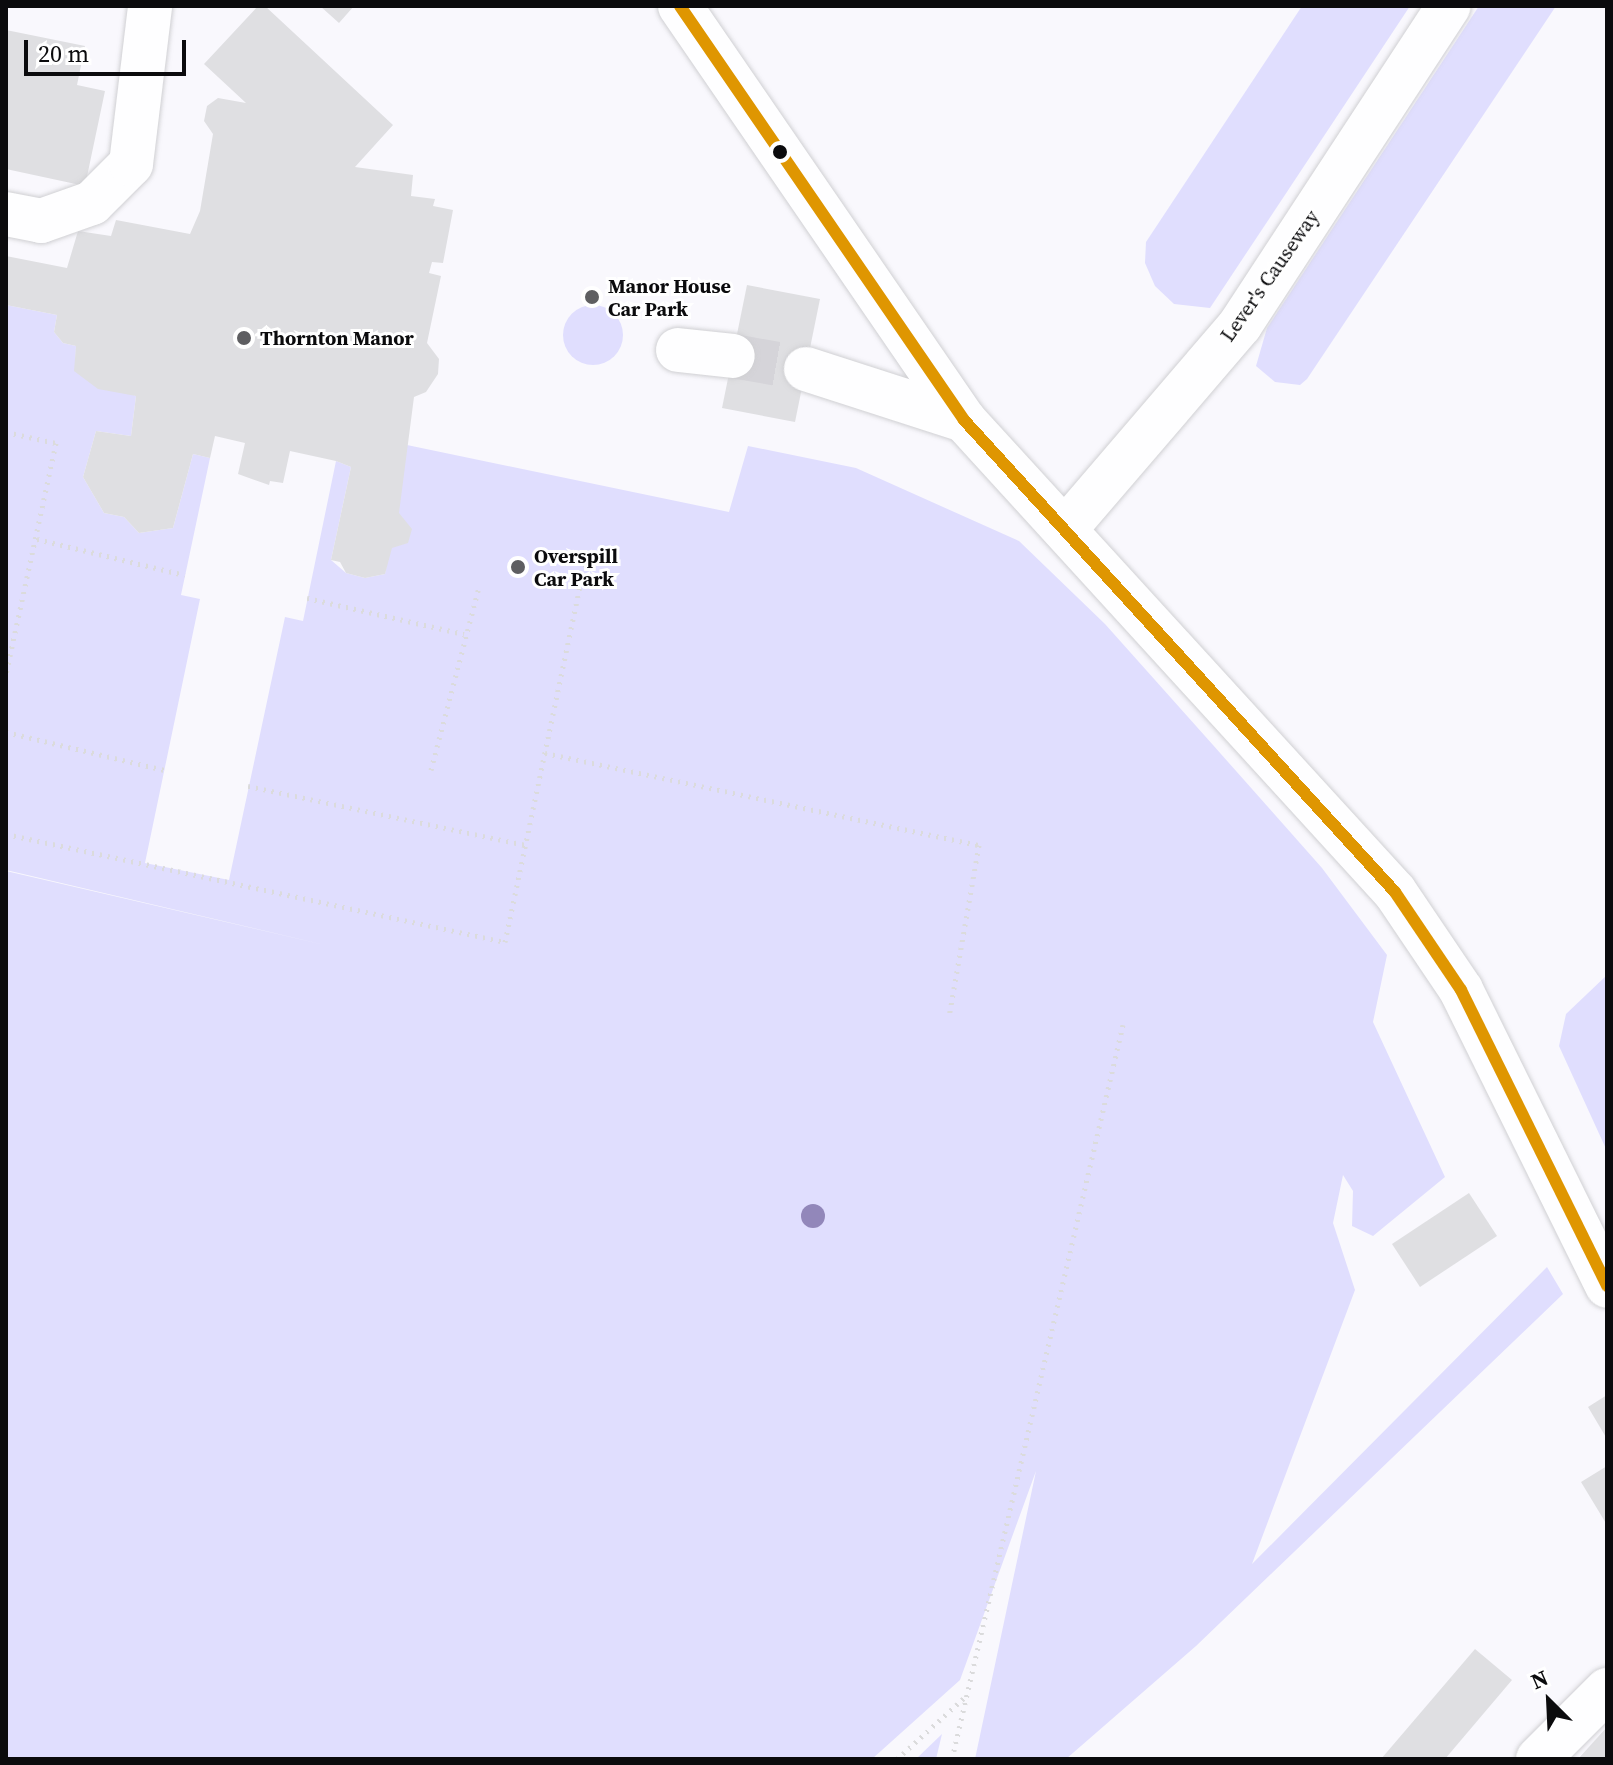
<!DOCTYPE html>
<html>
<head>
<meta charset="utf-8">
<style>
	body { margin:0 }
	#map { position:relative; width:1613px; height:1765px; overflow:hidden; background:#f9f8fd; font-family:"Source Serif 4",serif }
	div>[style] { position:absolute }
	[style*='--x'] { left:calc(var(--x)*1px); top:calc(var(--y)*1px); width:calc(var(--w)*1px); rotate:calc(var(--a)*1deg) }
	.green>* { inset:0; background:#e0defe }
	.round { border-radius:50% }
	.building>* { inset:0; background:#dfdfe2 }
	.minor-tunnel>* { height:44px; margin-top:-22px; transform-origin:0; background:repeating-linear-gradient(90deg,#d5d4d9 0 44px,transparent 0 66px) }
	.path>* { height:5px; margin-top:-2.5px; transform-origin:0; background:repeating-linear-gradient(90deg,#dbdbdc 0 2px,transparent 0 8px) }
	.roads { filter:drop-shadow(0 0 2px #d0d0d3) drop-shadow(0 0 2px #d0d0d3) }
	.minor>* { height:44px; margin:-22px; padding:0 22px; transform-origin:22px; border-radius:22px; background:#fefeff }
	.bus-1>* { height:12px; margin:-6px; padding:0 6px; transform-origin:6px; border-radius:6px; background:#df9601 }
	.trees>* { width:24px; height:24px; margin:-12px; border-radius:50%; background:#9287ba }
	.dots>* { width:22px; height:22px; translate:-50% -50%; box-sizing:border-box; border:4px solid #fff; border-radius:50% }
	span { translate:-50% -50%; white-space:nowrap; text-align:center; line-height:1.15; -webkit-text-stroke:6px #fff; paint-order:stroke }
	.street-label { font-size:20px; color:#0b0b0d }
	.poi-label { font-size:20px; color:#0b0b0d; font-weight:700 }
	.left { translate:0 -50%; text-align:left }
	.frame { position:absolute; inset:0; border:8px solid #0b0b0d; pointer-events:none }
	.north { position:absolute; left:1509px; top:1661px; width:80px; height:80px; -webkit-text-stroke:6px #fff; paint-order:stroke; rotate:336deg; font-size:22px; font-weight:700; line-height:32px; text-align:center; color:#0b0b0d }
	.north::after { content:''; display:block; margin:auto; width:28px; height:36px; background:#0b0b0d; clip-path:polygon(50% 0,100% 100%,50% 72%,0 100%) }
	.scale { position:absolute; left:24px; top:40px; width:162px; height:36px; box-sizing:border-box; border:4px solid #0b0b0d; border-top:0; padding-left:10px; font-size:24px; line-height:28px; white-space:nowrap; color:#0b0b0d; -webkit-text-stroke:6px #fff; paint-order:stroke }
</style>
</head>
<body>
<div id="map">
	<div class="green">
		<div style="clip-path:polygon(1302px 6px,1410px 6px,1210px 308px,1174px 304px,1155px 286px,1145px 263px,1146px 242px)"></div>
		<div style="clip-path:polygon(1479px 6px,1556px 6px,1307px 379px,1300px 385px,1275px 382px,1256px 366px,1267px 328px)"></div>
		<div style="clip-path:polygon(6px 305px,57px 315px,54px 332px,63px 343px,76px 346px,75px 371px,136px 396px,131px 436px,96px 431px,83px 477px,104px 513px,124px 517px,139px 533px,173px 528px,193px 454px,210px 458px,181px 595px,200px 599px,145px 863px,229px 880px,285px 617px,303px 621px,336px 461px,351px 467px,331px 560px,346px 573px,365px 578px,385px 574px,407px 445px,729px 512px,748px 446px,856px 468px,1019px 541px,1105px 624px,1213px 745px,1322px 868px,1387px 955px,1373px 1022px,1445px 1177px,1373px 1236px,1352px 1226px,1353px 1191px,1343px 1175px,1333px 1223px,1355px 1290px,1252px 1564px,1547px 1267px,1563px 1294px,1196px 1646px,1066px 1759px,975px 1759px,1036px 1471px,960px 1680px,872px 1759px,6px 1759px,6px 871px,329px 946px,6px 870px)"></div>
		<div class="round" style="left:563px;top:305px;width:60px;height:60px"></div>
		<div style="clip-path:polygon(1607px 975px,1607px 1151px,1559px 1046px,1566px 1014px)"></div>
		<div style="clip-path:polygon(942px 1734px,936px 1759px,916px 1759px)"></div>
	</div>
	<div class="building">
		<div style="clip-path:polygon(258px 6px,265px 6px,393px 125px,355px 167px,413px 175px,411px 196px,435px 199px,433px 206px,453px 210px,443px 263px,432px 262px,429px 273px,441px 276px,427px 343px,439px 359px,438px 374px,426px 392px,414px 397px,399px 513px,412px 529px,408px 543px,392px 548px,385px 574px,365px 578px,346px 573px,340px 562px,331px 560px,351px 467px,336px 461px,290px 451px,283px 483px,270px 481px,269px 485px,238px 474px,245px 443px,215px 436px,210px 458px,193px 454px,173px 528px,139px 533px,124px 517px,104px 513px,83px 477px,96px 431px,131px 436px,136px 396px,98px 389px,74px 371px,76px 346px,63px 343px,54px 332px,57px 315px,6px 305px,6px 256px,67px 268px,78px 231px,111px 236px,116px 220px,190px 234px,200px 211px,213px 134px,204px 121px,207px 106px,218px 98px,246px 103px,204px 64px)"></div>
		<div style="clip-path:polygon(320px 6px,354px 6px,339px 23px)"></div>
		<div style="clip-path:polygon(6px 30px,85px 46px,77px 85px,105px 91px,85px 186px,6px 169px)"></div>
		<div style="clip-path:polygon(747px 285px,820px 299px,795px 422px,722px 408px)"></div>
		<div style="clip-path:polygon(1469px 1193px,1497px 1236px,1420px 1287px,1392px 1244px)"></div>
		<div style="clip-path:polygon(1607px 1395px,1607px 1439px,1588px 1407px)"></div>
		<div style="clip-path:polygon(1607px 1466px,1607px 1525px,1581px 1482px)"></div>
		<div style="clip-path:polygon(1475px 1649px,1512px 1680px,1445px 1759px,1381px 1759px)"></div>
		<div style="clip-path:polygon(1607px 1727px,1607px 1759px,1578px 1759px)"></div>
	</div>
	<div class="minor-tunnel">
		<div style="--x:733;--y:356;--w:74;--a:10.1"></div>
	</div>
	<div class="path">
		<div style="--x:6;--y:432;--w:51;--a:12.4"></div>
		<div style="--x:56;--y:443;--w:237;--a:102.2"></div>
		<div style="--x:37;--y:539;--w:152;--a:13.7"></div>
		<div style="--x:307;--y:598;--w:161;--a:12.9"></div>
		<div style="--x:6;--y:732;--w:163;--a:13.5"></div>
		<div style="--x:545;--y:753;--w:444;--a:12"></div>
		<div style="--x:979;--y:845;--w:175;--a:99.9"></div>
		<div style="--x:431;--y:770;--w:189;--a:-75.3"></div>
		<div style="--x:248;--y:786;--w:284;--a:12"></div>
		<div style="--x:6;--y:834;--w:511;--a:12.21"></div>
		<div style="--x:505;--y:942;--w:389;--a:-78.1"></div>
		<div style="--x:897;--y:1759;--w:93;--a:-42.4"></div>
		<div style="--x:952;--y:1759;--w:754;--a:-76.89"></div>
	</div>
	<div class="roads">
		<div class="minor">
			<div style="--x:680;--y:6;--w:502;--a:55.55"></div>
			<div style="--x:964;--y:420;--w:639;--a:47.6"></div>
			<div style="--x:1395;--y:892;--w:118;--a:56"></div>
			<div style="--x:1461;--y:990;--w:330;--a:63.7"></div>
			<div style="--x:6;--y:214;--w:36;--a:11"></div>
			<div style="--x:41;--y:221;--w:54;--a:-19.4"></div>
			<div style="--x:92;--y:203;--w:55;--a:-45"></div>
			<div style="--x:131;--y:164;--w:159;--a:-83.1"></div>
			<div style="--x:678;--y:350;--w:55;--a:6.2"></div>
			<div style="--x:806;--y:369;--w:166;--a:17.9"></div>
			<div style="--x:1067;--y:527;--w:266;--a:-49.4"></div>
			<div style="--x:1240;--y:325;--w:381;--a:-56.8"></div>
			<div style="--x:1538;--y:1759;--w:98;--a:-45"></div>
		</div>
	</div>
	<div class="bus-1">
		<div style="--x:680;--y:6;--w:502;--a:55.55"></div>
		<div style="--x:964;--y:420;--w:639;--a:47.6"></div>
		<div style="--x:1395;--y:892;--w:118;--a:56"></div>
		<div style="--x:1461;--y:990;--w:330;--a:63.7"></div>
	</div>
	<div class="trees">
		<div style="left:813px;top:1216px"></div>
	</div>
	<div class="dots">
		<div style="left:780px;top:152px;background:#0b0b0d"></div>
		<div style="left:592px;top:297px;background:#5e5e61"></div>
		<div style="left:244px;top:338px;background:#5e5e61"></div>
		<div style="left:518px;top:567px;background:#5e5e61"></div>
	</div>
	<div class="street-label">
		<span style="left:1270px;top:276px;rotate:-55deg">Lever's Causeway</span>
	</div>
	<div class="poi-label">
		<span class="left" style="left:608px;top:298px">Manor House<br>Car Park</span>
		<span class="left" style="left:260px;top:338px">Thornton Manor</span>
		<span class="left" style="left:534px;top:568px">Overspill<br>Car Park</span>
	</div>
	<div class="frame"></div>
	<div class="north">N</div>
	<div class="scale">20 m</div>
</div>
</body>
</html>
